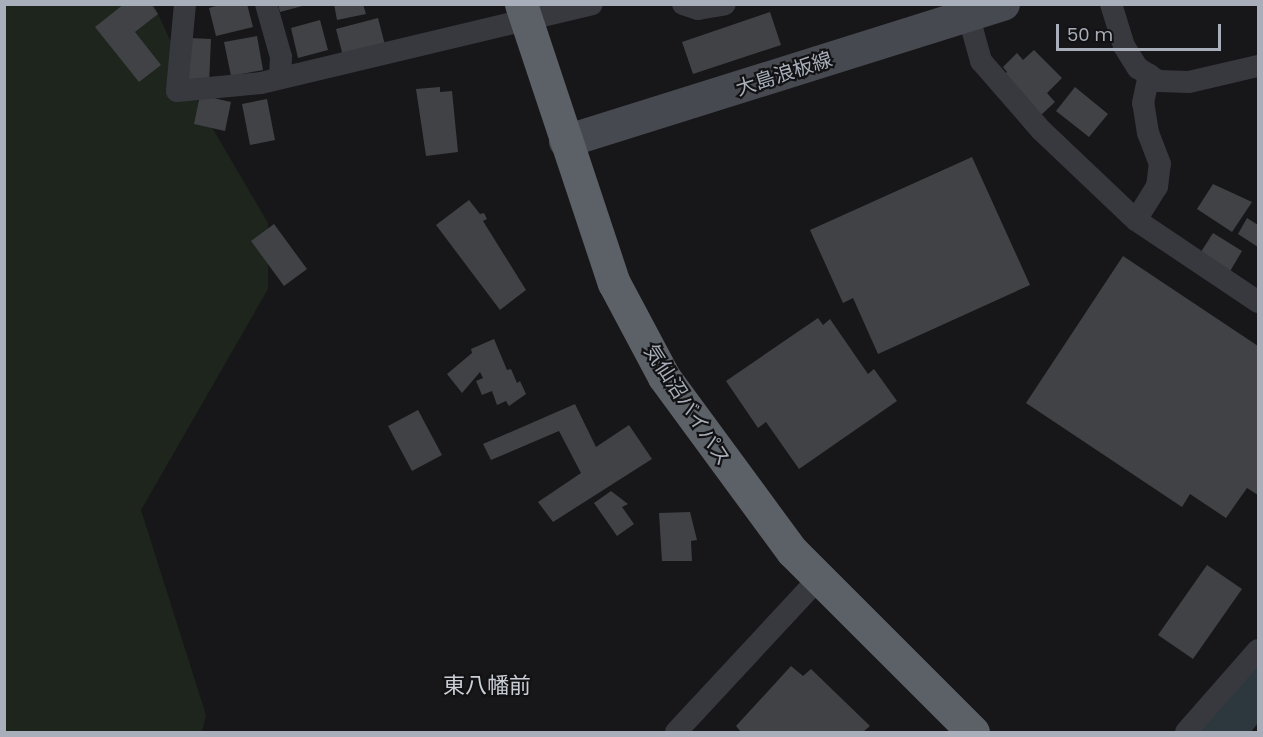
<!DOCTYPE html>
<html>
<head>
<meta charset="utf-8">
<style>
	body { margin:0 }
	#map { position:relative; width:1263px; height:737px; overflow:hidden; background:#171719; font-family:Poppins,"Noto Sans JP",sans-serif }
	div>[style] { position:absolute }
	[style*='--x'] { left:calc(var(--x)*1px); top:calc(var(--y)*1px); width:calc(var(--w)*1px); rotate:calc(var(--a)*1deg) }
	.green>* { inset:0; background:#1d251d }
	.water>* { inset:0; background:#2c383e }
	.building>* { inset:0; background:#414246 }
	.minor>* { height:22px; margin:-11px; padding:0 11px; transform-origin:11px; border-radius:11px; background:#38393f }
	.secondary>* { height:33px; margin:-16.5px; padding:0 16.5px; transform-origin:16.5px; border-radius:16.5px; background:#46494f }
	.trunk>* { height:33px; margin:-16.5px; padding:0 16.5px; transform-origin:16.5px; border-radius:16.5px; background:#5c6067 }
	span { translate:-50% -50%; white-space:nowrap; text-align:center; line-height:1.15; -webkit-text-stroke:4.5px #121214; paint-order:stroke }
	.street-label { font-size:20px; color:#a8afba }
	.quarter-label { font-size:22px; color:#caced6 }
	.frame { position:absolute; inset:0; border:6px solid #a8afba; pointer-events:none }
	.scale { position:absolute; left:1056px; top:24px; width:165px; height:27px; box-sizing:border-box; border:3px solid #a8afba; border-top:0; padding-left:8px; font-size:18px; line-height:21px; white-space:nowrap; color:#a8afba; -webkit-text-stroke:4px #121214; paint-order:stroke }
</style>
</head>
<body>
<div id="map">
	<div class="green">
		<div style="clip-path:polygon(4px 5px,154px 5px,203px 112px,268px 223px,268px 289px,141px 510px,206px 715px,202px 732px,5px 732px)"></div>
	</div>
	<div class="water">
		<div style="clip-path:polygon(1258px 649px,1258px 723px,1251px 732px,1193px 732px)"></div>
	</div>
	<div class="building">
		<div style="clip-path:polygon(124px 4px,151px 4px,158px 14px,135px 32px,161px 65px,139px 82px,95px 27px)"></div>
		<div style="clip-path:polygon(223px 4px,247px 4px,253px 27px,216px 36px,209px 8px)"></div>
		<div style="clip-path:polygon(278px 4px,306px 4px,306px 5px,280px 12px)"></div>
		<div style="clip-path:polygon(334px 4px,363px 4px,366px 14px,337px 20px)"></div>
		<div style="clip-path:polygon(770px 12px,781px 45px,693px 74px,682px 42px)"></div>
		<div style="clip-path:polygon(378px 18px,385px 45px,343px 56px,336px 29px)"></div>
		<div style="clip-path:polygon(320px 20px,328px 50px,298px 58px,291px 28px)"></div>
		<div style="clip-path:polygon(257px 36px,263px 70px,231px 76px,224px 42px)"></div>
		<div style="clip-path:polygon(189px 38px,211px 39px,209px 84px,186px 83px)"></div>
		<div style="clip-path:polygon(1034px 50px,1062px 78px,1047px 93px,1055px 102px,1041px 115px,1003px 76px,1007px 72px,1003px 67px,1017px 53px,1023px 60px)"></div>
		<div style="clip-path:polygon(440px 87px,440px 92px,452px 91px,458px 152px,426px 156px,416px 89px)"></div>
		<div style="clip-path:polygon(1075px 87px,1108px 114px,1089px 137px,1056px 111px)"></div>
		<div style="clip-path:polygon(200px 95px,231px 102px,225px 131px,194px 124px)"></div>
		<div style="clip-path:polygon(267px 99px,275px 140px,250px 145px,242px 104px)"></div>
		<div style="clip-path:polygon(972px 157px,1030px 285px,878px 354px,853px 298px,843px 303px,810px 230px)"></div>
		<div style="clip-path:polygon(1213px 184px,1252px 202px,1232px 232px,1197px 209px)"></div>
		<div style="clip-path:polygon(469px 200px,480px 214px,484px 213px,487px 219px,483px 221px,526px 290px,500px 310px,436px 225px)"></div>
		<div style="clip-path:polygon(1247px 218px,1258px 225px,1258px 247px,1238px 234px)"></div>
		<div style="clip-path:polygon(274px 224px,307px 269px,284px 286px,251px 241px)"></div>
		<div style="clip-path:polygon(1213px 233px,1242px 251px,1229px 273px,1199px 255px)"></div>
		<div style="clip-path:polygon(1123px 256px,1258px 346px,1258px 495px,1247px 488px,1226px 518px,1190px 494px,1182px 507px,1026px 403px)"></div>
		<div style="clip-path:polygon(818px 318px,823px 325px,830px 319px,868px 374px,874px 369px,897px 401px,799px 469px,766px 422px,758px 428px,726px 381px)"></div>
		<div style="clip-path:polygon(494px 339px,507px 370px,511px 369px,517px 383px,520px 381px,526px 394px,509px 406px,506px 401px,497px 405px,492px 391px,482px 395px,476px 381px,483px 378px,480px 372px,462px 393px,447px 374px,472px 353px,471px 349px)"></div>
		<div style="clip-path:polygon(575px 404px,596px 447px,629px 425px,652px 459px,553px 522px,538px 502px,581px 473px,559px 431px,491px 460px,483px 444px)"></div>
		<div style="clip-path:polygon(418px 410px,442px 455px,412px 471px,388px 426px)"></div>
		<div style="clip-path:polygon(611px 491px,628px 504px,622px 507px,634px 524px,617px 536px,594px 503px)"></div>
		<div style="clip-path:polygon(690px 512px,697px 540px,691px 541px,692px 561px,662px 561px,659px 513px)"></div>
		<div style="clip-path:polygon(1207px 565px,1242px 589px,1193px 659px,1158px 635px)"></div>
		<div style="clip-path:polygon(791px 666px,803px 676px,811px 669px,870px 726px,863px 732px,741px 732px,736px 726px)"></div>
	</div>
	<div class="minor">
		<div style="--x:185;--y:4;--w:87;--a:95.3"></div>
		<div style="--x:177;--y:91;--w:84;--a:-5.4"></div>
		<div style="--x:261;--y:83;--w:340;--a:-13.4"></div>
		<div style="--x:266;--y:4;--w:55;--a:74.2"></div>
		<div style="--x:281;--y:57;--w:19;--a:93"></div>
		<div style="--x:683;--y:4;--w:16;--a:18"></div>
		<div style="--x:698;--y:9;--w:27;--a:-10"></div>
		<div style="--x:1111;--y:4;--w:44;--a:72.8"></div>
		<div style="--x:1124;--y:46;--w:26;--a:58"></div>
		<div style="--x:1138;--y:68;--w:24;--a:33"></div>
		<div style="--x:1158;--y:81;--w:31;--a:2"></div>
		<div style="--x:1189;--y:82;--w:71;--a:-13.1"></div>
		<div style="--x:968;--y:14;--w:49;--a:74.5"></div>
		<div style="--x:981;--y:61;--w:91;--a:49"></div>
		<div style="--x:1041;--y:130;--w:131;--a:43.5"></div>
		<div style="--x:1136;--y:220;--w:147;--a:33.9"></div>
		<div style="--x:1136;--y:220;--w:39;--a:-58"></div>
		<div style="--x:1157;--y:187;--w:23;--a:-83"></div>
		<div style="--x:1160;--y:164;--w:33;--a:-111"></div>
		<div style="--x:1148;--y:133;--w:30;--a:-99"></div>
		<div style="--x:1143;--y:103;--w:29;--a:-78"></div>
		<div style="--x:676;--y:732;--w:210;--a:-47.1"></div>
		<div style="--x:1186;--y:732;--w:109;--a:-48.7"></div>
	</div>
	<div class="secondary">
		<div style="--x:565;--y:141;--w:459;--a:-17.4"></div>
	</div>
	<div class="trunk">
		<div style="--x:521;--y:4;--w:294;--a:71.6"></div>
		<div style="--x:614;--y:283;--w:106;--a:62"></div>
		<div style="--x:664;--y:377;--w:216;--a:53.7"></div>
		<div style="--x:792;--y:551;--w:256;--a:45"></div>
	</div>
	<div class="street-label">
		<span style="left:784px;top:74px;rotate:-18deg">大島浪板線</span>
		<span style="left:687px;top:405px;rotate:57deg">気仙沼バイパス</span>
	</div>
	<div class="quarter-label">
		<span style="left:487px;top:686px">東八幡前</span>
	</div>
	<div class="frame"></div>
	<div class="scale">50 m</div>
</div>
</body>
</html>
